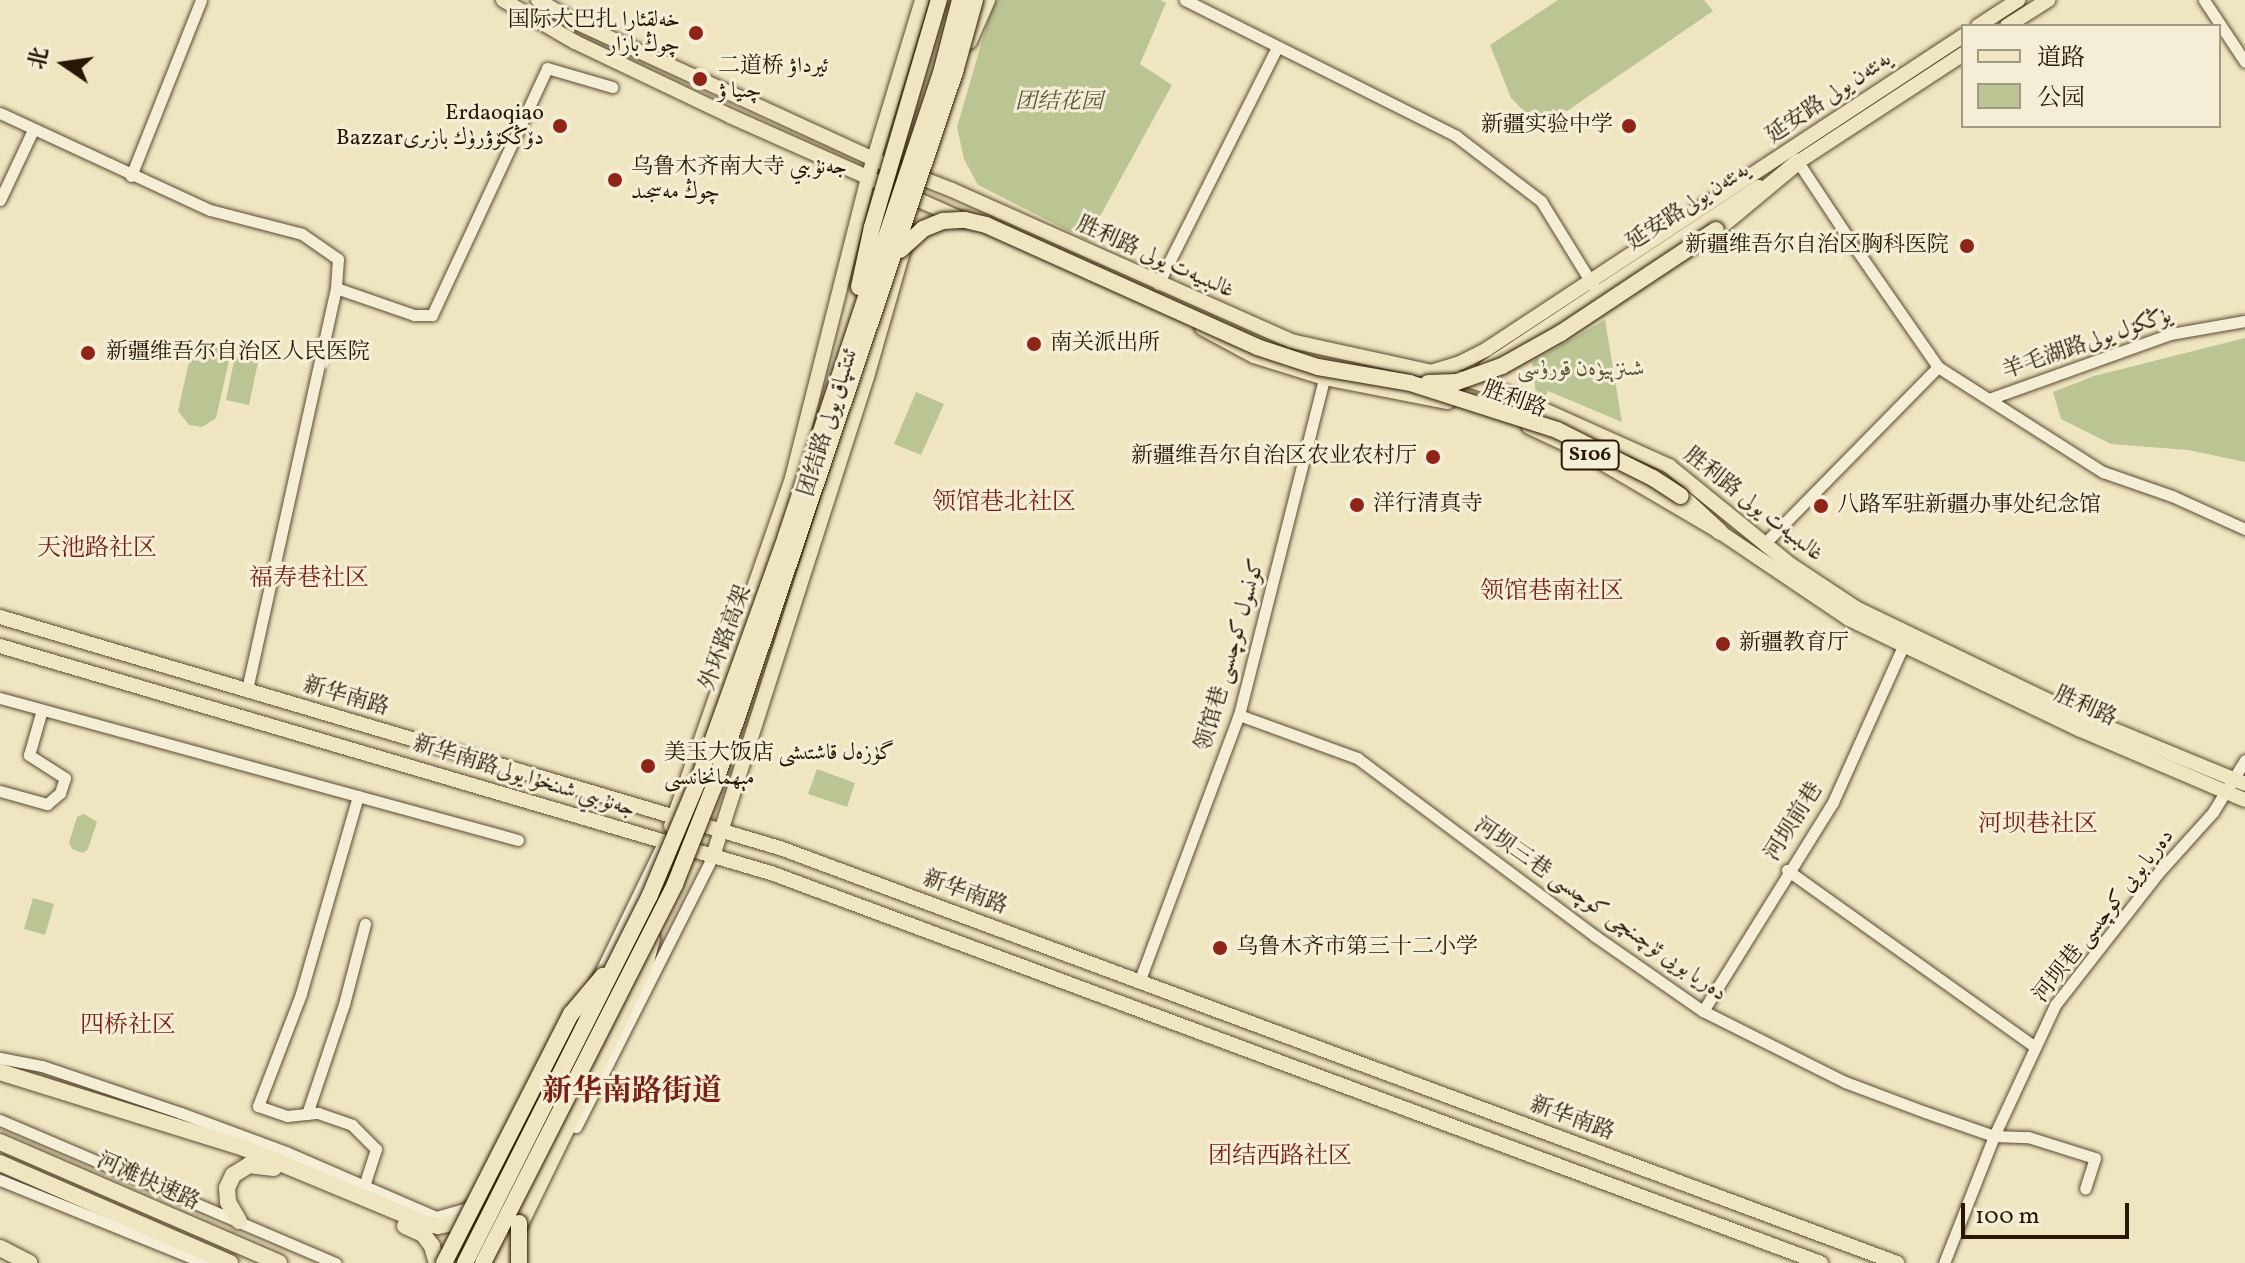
<!DOCTYPE html>
<html>
<head>
<meta charset="utf-8">
<style>
	body { margin:0 }
	#map { position:relative; width:2245px; height:1263px; overflow:hidden; background:#f0e5c1; font-family:Vollkorn,Amiri,"Noto Serif SC",serif }
	div>[style] { position:absolute }
	[style*='--x'] { left:calc(var(--x)*1px); top:calc(var(--y)*1px); width:calc(var(--w)*1px); rotate:calc(var(--a)*1deg) }
	.green>* { inset:0; background:#bac593 }
	.roads { filter:drop-shadow(0 0 2px #5a4a32) drop-shadow(0 0 2px #5a4a32) }
	.minor>* { height:11px; margin:-5.5px; padding:0 5.5px; transform-origin:5.5px; border-radius:5.5px; background:#f5eed7 }
	.major>* { height:14px; margin:-7px; padding:0 7px; transform-origin:7px; border-radius:7px; background:#f0e5c1 }
	.highway>* { height:16px; margin:-8px; padding:0 8px; transform-origin:8px; border-radius:8px; background:#f0e5c1 }
	.bridges { filter:drop-shadow(0 0 2px #281702) drop-shadow(0 0 2px #281702) }
	.highway-bridge>* { height:16px; margin:-8px; padding:0 8px; transform-origin:8px; border-radius:8px; background:#f0e5c1 }
	.dots>* { width:22px; height:22px; translate:-50% -50%; box-sizing:border-box; border:4px solid #f5eed7; border-radius:50% }
	span { translate:-50% -50%; white-space:nowrap; text-align:center; line-height:1.15; -webkit-text-stroke:6px #f5eed7; paint-order:stroke }
	.shield-label span { padding:2px 6px; background:#f5eed7; border:2px solid; border-radius:6px; -webkit-text-stroke-width:0 }
	.shield-label { font-size:20px; color:#281702; font-weight:700 }
	.poi-label { font-size:22px; color:#281702 }
	.right { translate:-100% -50%; text-align:right }
	.left { translate:0 -50%; text-align:left }
	.street-label { font-size:22px; color:#281702 }
	.park-label { font-size:22px; color:#5b5435; font-style:italic }
	.neighbourhood-label { font-size:24px; color:#7a1f14 }
	.district-label { font-size:30px; color:#7a1f14; font-weight:700 }
	.legend { position:absolute; left:1961px; top:24px; width:260px; height:104px; box-sizing:border-box; background:#f5eed7; border:2px solid #a39882; margin:0; padding:10px 14px; list-style:none; font-size:24px; color:#281702 }
	.legend li { display:flex; align-items:center; gap:16px; height:40px }
	.legend b { width:40px; border:2px solid #a39882 }
	.north { position:absolute; left:24px; top:24px; width:80px; height:80px; -webkit-text-stroke:6px #f5eed7; paint-order:stroke; rotate:283deg; font-size:22px; font-weight:700; line-height:32px; text-align:center; color:#281702 }
	.north::after { content:''; display:block; margin:auto; width:28px; height:36px; background:#281702; clip-path:polygon(50% 0,100% 100%,50% 72%,0 100%) }
	.scale { position:absolute; left:1961px; top:1203px; width:168px; height:36px; box-sizing:border-box; border:4px solid #281702; border-top:0; padding-left:10px; font-size:24px; line-height:28px; white-space:nowrap; color:#281702; -webkit-text-stroke:6px #f5eed7; paint-order:stroke }
</style>
</head>
<body>
<div id="map">
	<div class="green">
		<div style="clip-path:polygon(994px 0,1160px 0,1166px 3px,1140px 64px,1172px 85px,1087px 240px,978px 185px,964px 159px,957px 127px)"></div>
		<div style="clip-path:polygon(1558px 0,1704px 0,1713px 11px,1551px 122px,1534px 121px,1511px 98px,1490px 45px)"></div>
		<div style="clip-path:polygon(1605px 320px,1622px 422px,1548px 391px,1544px 399px,1536px 394px,1532px 362px)"></div>
		<div style="clip-path:polygon(2245px 338px,2245px 462px,2188px 450px,2111px 444px,2061px 419px,2053px 392px,2094px 376px)"></div>
		<div style="clip-path:polygon(208px 344px,226px 352px,229px 361px,216px 418px,202px 427px,189px 425px,178px 411px,191px 353px,196px 346px)"></div>
		<div style="clip-path:polygon(235px 357px,258px 362px,249px 405px,226px 400px)"></div>
		<div style="clip-path:polygon(916px 392px,944px 404px,921px 455px,894px 444px)"></div>
		<div style="clip-path:polygon(817px 769px,855px 783px,847px 807px,808px 794px)"></div>
		<div style="clip-path:polygon(84px 814px,97px 822px,88px 849px,83px 853px,72px 849px,69px 843px,77px 817px)"></div>
		<div style="clip-path:polygon(33px 898px,54px 904px,45px 935px,24px 929px)"></div>
	</div>
	<div class="roads">
		<div class="minor">
			<div style="--x:1185;--y:0;--w:303;--a:26.6"></div>
			<div style="--x:1456;--y:136;--w:107;--a:37.4"></div>
			<div style="--x:1541;--y:201;--w:101;--a:58.4"></div>
			<div style="--x:2204;--y:0;--w:74;--a:56.5"></div>
			<div style="--x:0;--y:113;--w:231;--a:24.8"></div>
			<div style="--x:210;--y:210;--w:95;--a:14.6"></div>
			<div style="--x:302;--y:234;--w:44;--a:34.8"></div>
			<div style="--x:338;--y:259;--w:29;--a:94"></div>
			<div style="--x:336;--y:288;--w:413;--a:102.5"></div>
			<div style="--x:1798;--y:162;--w:96;--a:56.5"></div>
			<div style="--x:131;--y:176;--w:189;--a:-68.3"></div>
			<div style="--x:0;--y:200;--w:77;--a:-64.8"></div>
			<div style="--x:1856;--y:249;--w:144;--a:55.2"></div>
			<div style="--x:1938;--y:367;--w:196;--a:32.5"></div>
			<div style="--x:2103;--y:472;--w:73;--a:19.2"></div>
			<div style="--x:2172;--y:496;--w:80;--a:24.3"></div>
			<div style="--x:1158;--y:284;--w:265;--a:-63.3"></div>
			<div style="--x:336;--y:288;--w:83;--a:19.1"></div>
			<div style="--x:414;--y:315;--w:18;--a:0"></div>
			<div style="--x:432;--y:315;--w:272;--a:-65"></div>
			<div style="--x:547;--y:68;--w:68;--a:16.3"></div>
			<div style="--x:1989;--y:399;--w:193;--a:-19.7"></div>
			<div style="--x:2171;--y:334;--w:75;--a:-10"></div>
			<div style="--x:1764;--y:544;--w:248;--a:-45.5"></div>
			<div style="--x:0;--y:698;--w:537;--a:15.33"></div>
			<div style="--x:1239;--y:715;--w:126;--a:20"></div>
			<div style="--x:1357;--y:758;--w:297;--a:36.8"></div>
			<div style="--x:1595;--y:936;--w:131;--a:34.8"></div>
			<div style="--x:1703;--y:1011;--w:159;--a:26.6"></div>
			<div style="--x:1845;--y:1082;--w:85;--a:20.6"></div>
			<div style="--x:1925;--y:1112;--w:73;--a:19.2"></div>
			<div style="--x:1994;--y:1136;--w:34;--a:2"></div>
			<div style="--x:2028;--y:1137;--w:70;--a:17.4"></div>
			<div style="--x:2095;--y:1158;--w:32;--a:108"></div>
			<div style="--x:0;--y:791;--w:49;--a:15.5"></div>
			<div style="--x:47;--y:804;--w:17;--a:-40"></div>
			<div style="--x:60;--y:793;--w:16;--a:-72"></div>
			<div style="--x:65;--y:778;--w:43;--a:-147.4"></div>
			<div style="--x:29;--y:755;--w:47;--a:-73.9"></div>
			<div style="--x:358;--y:796;--w:206;--a:106.1"></div>
			<div style="--x:301;--y:994;--w:120;--a:111"></div>
			<div style="--x:258;--y:1106;--w:31;--a:19"></div>
			<div style="--x:287;--y:1116;--w:31;--a:-6"></div>
			<div style="--x:318;--y:1113;--w:36;--a:19"></div>
			<div style="--x:352;--y:1125;--w:34;--a:45"></div>
			<div style="--x:376;--y:1149;--w:39;--a:108"></div>
			<div style="--x:1787;--y:870;--w:305;--a:35.5"></div>
			<div style="--x:596;--y:981;--w:156;--a:-64.1"></div>
			<div style="--x:1139;--y:982;--w:285;--a:-69.5"></div>
			<div style="--x:1239;--y:715;--w:348;--a:-75.8"></div>
			<div style="--x:1703;--y:1011;--w:246;--a:-58.1"></div>
			<div style="--x:1833;--y:802;--w:171;--a:-65.8"></div>
			<div style="--x:0;--y:1058;--w:43;--a:10.8"></div>
			<div style="--x:42;--y:1066;--w:147;--a:18.7"></div>
			<div style="--x:181;--y:1113;--w:112;--a:20.4"></div>
			<div style="--x:286;--y:1152;--w:163;--a:23.4"></div>
			<div style="--x:436;--y:1217;--w:32;--a:-16"></div>
			<div style="--x:467;--y:1208;--w:36;--a:-36"></div>
			<div style="--x:551;--y:1075;--w:79;--a:-64.4"></div>
			<div style="--x:307;--y:1114;--w:116;--a:-71.4"></div>
			<div style="--x:344;--y:1004;--w:83;--a:-75.3"></div>
			<div style="--x:0;--y:1120;--w:365;--a:23.1"></div>
			<div style="--x:576;--y:1127;--w:304;--a:-63.2"></div>
			<div style="--x:0;--y:1180;--w:221;--a:22"></div>
			<div style="--x:1944;--y:1263;--w:136;--a:-68.5"></div>
			<div style="--x:1994;--y:1136;--w:145;--a:-65"></div>
			<div style="--x:2055;--y:1005;--w:169;--a:-52"></div>
			<div style="--x:2159;--y:872;--w:81;--a:-48"></div>
			<div style="--x:2213;--y:812;--w:61;--a:-58.4"></div>
		</div>
		<div class="major">
			<div style="--x:503;--y:0;--w:83;--a:30.3"></div>
			<div style="--x:575;--y:42;--w:172;--a:25.5"></div>
			<div style="--x:730;--y:116;--w:256;--a:24"></div>
			<div style="--x:538;--y:0;--w:39;--a:31"></div>
			<div style="--x:571;--y:20;--w:332;--a:24.7"></div>
			<div style="--x:873;--y:159;--w:85;--a:21.4"></div>
			<div style="--x:952;--y:190;--w:371;--a:24"></div>
			<div style="--x:1291;--y:341;--w:181;--a:12.4"></div>
			<div style="--x:1468;--y:380;--w:40;--a:18.9"></div>
			<div style="--x:1506;--y:393;--w:179;--a:24.1"></div>
			<div style="--x:1669;--y:466;--w:157;--a:39.1"></div>
			<div style="--x:1791;--y:565;--w:78;--a:33.5"></div>
			<div style="--x:1856;--y:608;--w:254;--a:25.7"></div>
			<div style="--x:2085;--y:718;--w:173;--a:22.4"></div>
			<div style="--x:1978;--y:26;--w:48;--a:-33"></div>
			<div style="--x:2007;--y:26;--w:49;--a:-32.4"></div>
			<div style="--x:1789;--y:168;--w:208;--a:-33.2"></div>
			<div style="--x:1202;--y:328;--w:59;--a:28.3"></div>
			<div style="--x:1254;--y:356;--w:73;--a:17.4"></div>
			<div style="--x:1324;--y:378;--w:126;--a:11"></div>
			<div style="--x:1485;--y:368;--w:328;--a:-33.5"></div>
			<div style="--x:1434;--y:371;--w:27;--a:-17"></div>
			<div style="--x:1460;--y:363;--w:30;--a:-27"></div>
			<div style="--x:1487;--y:349;--w:570;--a:-33.33"></div>
			<div style="--x:1529;--y:427;--w:64;--a:25"></div>
			<div style="--x:1587;--y:454;--w:154;--a:30.4"></div>
			<div style="--x:1720;--y:532;--w:156;--a:34"></div>
			<div style="--x:1849;--y:619;--w:257;--a:25.6"></div>
			<div style="--x:2081;--y:730;--w:178;--a:23.1"></div>
			<div style="--x:0;--y:617;--w:813;--a:16.5"></div>
			<div style="--x:780;--y:848;--w:1192;--a:20.38"></div>
			<div style="--x:0;--y:646;--w:804;--a:16.41"></div>
			<div style="--x:771;--y:873;--w:1120;--a:20.38"></div>
			<div style="--x:671;--y:826;--w:368;--a:-70.8"></div>
			<div style="--x:792;--y:478;--w:309;--a:-75.8"></div>
			<div style="--x:868;--y:178;--w:186;--a:-73.1"></div>
			<div style="--x:713;--y:856;--w:503;--a:-72.18"></div>
			<div style="--x:867;--y:377;--w:141;--a:-74"></div>
		</div>
		<div class="highway">
			<div style="--x:969;--y:41;--w:45;--a:-66.3"></div>
			<div style="--x:1716;--y:230;--w:107;--a:-39.7"></div>
			<div style="--x:1681;--y:496;--w:53;--a:42.7"></div>
			<div style="--x:0;--y:1072;--w:256;--a:17.3"></div>
			<div style="--x:244;--y:1148;--w:195;--a:22.6"></div>
			<div style="--x:424;--y:1223;--w:14;--a:12"></div>
			<div style="--x:438;--y:1226;--w:21;--a:-11"></div>
			<div style="--x:459;--y:1222;--w:11;--a:-38"></div>
			<div style="--x:0;--y:1142;--w:304;--a:23.4"></div>
			<div style="--x:0;--y:1163;--w:251;--a:23.5"></div>
			<div style="--x:239;--y:1221;--w:22;--a:-120"></div>
			<div style="--x:228;--y:1202;--w:14;--a:-94"></div>
			<div style="--x:227;--y:1188;--w:14;--a:-65"></div>
			<div style="--x:233;--y:1175;--w:19;--a:-32"></div>
			<div style="--x:249;--y:1165;--w:25;--a:7"></div>
			<div style="--x:405;--y:1226;--w:20;--a:24"></div>
			<div style="--x:423;--y:1234;--w:15;--a:53"></div>
			<div style="--x:432;--y:1246;--w:18;--a:74"></div>
			<div style="--x:0;--y:1248;--w:33;--a:27"></div>
			<div style="--x:501;--y:1263;--w:267;--a:-64"></div>
			<div style="--x:618;--y:1023;--w:64;--a:-65"></div>
			<div style="--x:645;--y:965;--w:27;--a:-75"></div>
		</div>
	</div>
	<div class="bridges">
		<div class="highway-bridge">
			<div style="--x:900;--y:250;--w:31;--a:-42"></div>
			<div style="--x:923;--y:229;--w:22;--a:-22"></div>
			<div style="--x:943;--y:221;--w:22;--a:-3"></div>
			<div style="--x:965;--y:220;--w:22;--a:13"></div>
			<div style="--x:986;--y:225;--w:297;--a:24.2"></div>
			<div style="--x:1257;--y:347;--w:64;--a:18.2"></div>
			<div style="--x:1318;--y:367;--w:93;--a:9.9"></div>
			<div style="--x:1410;--y:383;--w:154;--a:17.7"></div>
			<div style="--x:1557;--y:430;--w:107;--a:26.6"></div>
			<div style="--x:1653;--y:478;--w:33;--a:33"></div>
			<div style="--x:859;--y:287;--w:61;--a:-77.8"></div>
			<div style="--x:872;--y:227;--w:237;--a:-73.6"></div>
			<div style="--x:1428;--y:383;--w:29;--a:-2"></div>
			<div style="--x:1457;--y:382;--w:48;--a:-19.6"></div>
			<div style="--x:1502;--y:366;--w:68;--a:-29.2"></div>
			<div style="--x:1561;--y:333;--w:186;--a:-33.6"></div>
			<div style="--x:444;--y:1263;--w:280;--a:-63"></div>
			<div style="--x:571;--y:1014;--w:50;--a:-49.9"></div>
			<div style="--x:465;--y:1263;--w:412;--a:-63.3"></div>
			<div style="--x:650;--y:895;--w:124;--a:-67.2"></div>
			<div style="--x:698;--y:781;--w:260;--a:-70.2"></div>
			<div style="--x:786;--y:536;--w:492;--a:-71.5"></div>
			<div style="--x:942;--y:69;--w:71;--a:-75.4"></div>
			<div style="--x:483;--y:1263;--w:425;--a:-63.1"></div>
			<div style="--x:675;--y:884;--w:105;--a:-68.3"></div>
			<div style="--x:714;--y:786;--w:754;--a:-71.35"></div>
			<div style="--x:955;--y:72;--w:75;--a:-74.5"></div>
			<div style="--x:519;--y:1263;--w:40;--a:-90"></div>
		</div>
	</div>
	<div class="dots">
		<div style="left:696px;top:33px;background:#8f2418"></div>
		<div style="left:700px;top:79px;background:#8f2418"></div>
		<div style="left:560px;top:126px;background:#8f2418"></div>
		<div style="left:1629px;top:126px;background:#8f2418"></div>
		<div style="left:615px;top:180px;background:#8f2418"></div>
		<div style="left:1967px;top:246px;background:#8f2418"></div>
		<div style="left:1034px;top:344px;background:#8f2418"></div>
		<div style="left:88px;top:353px;background:#8f2418"></div>
		<div style="left:1433px;top:457px;background:#8f2418"></div>
		<div style="left:1357px;top:505px;background:#8f2418"></div>
		<div style="left:1821px;top:506px;background:#8f2418"></div>
		<div style="left:1723px;top:644px;background:#8f2418"></div>
		<div style="left:648px;top:766px;background:#8f2418"></div>
		<div style="left:1220px;top:948px;background:#8f2418"></div>
	</div>
	<div class="shield-label">
		<span style="left:1590px;top:455px">S106</span>
	</div>
	<div class="poi-label">
		<span class="right" style="left:680px;top:33px">国际大巴扎 خەلقئارا<br>چوڭ بازار</span>
		<span class="left" style="left:718px;top:79px">二道桥 ئيرداۋ<br>چىيا ۋ</span>
		<span class="right" style="left:544px;top:126px">Erdaoqiao<br>Bazzarدۆڭكۆۋرۈك بازىرى</span>
		<span class="right" style="left:1613px;top:126px">新疆实验中学</span>
		<span class="left" style="left:631px;top:180px">乌鲁木齐南大寺 جەنۇبىي<br>چوڭ مەسجىد</span>
		<span class="right" style="left:1949px;top:246px">新疆维吾尔自治区胸科医院</span>
		<span class="left" style="left:1050px;top:344px">南关派出所</span>
		<span class="left" style="left:106px;top:353px">新疆维吾尔自治区人民医院</span>
		<span class="right" style="left:1417px;top:457px">新疆维吾尔自治区农业农村厅</span>
		<span class="left" style="left:1373px;top:505px">洋行清真寺</span>
		<span class="left" style="left:1837px;top:506px">八路军驻新疆办事处纪念馆</span>
		<span class="left" style="left:1739px;top:644px">新疆教育厅</span>
		<span class="left" style="left:664px;top:766px">美玉大饭店 گۈزەل قاشتىشى<br>مېھمانخانىسى</span>
		<span class="left" style="left:1236px;top:948px">乌鲁木齐市第三十二小学</span>
	</div>
	<div class="street-label">
		<span style="left:1829px;top:98px;rotate:-34deg">延安路 يەنئەن يولى</span>
		<span style="left:1688px;top:207px;rotate:-33deg">延安路يەنئەن يولى</span>
		<span style="left:1155px;top:258px;rotate:24deg">胜利路 غالىبىيەت يولى</span>
		<span style="left:2087px;top:344px;rotate:-19deg">羊毛湖路يۇڭكۆل يولى</span>
		<span style="left:1514px;top:400px;rotate:20deg">胜利路</span>
		<span style="left:829px;top:422px;rotate:-73deg">团结路 ئىتتىپاق يولى</span>
		<span style="left:1753px;top:505px;rotate:38deg">胜利路 غالىبىيەت يولى</span>
		<span style="left:726px;top:638px;rotate:-70deg">外环路高架</span>
		<span style="left:1231px;top:655px;rotate:-74deg">领馆巷 كونسول كوچىسى</span>
		<span style="left:346px;top:697px;rotate:16deg">新华南路</span>
		<span style="left:2085px;top:707px;rotate:24deg">胜利路</span>
		<span style="left:524px;top:777px;rotate:17deg">新华南路جەنۇبىي شىنخۇا يولى</span>
		<span style="left:1794px;top:822px;rotate:-58deg">河坝前巷</span>
		<span style="left:965px;top:893px;rotate:20deg">新华南路</span>
		<span style="left:1600px;top:910px;rotate:35deg">河坝三巷 دەريا بويى ئۈچىنچى كوچىسى</span>
		<span style="left:2104px;top:916px;rotate:-52deg">河坝巷 دەريا بويى كوچىسى</span>
		<span style="left:1572px;top:1119px;rotate:20deg">新华南路</span>
		<span style="left:148px;top:1182px;rotate:24deg">河滩快速路</span>
	</div>
	<div class="park-label">
		<span style="left:1059px;top:103px">团结花园</span>
		<span style="left:1581px;top:370px">شىنزېيۈەن قورۇسى</span>
	</div>
	<div class="neighbourhood-label">
		<span style="left:1004px;top:504px">领馆巷北社区</span>
		<span style="left:97px;top:550px">天池路社区</span>
		<span style="left:309px;top:580px">福寿巷社区</span>
		<span style="left:1552px;top:593px">领馆巷南社区</span>
		<span style="left:2038px;top:826px">河坝巷社区</span>
		<span style="left:128px;top:1027px">四桥社区</span>
		<span style="left:1280px;top:1158px">团结西路社区</span>
	</div>
	<div class="district-label">
		<span style="left:632px;top:1092px">新华南路街道</span>
	</div>
	<ul class="legend">
	<li><b style="height:10px;background:#f0e5c1"></b>道路</li>
	<li><b style="height:22px;background:#bac593"></b>公园</li>
	</ul>
	<div class="north">北</div>
	<div class="scale">100 m</div>
</div>
</body>
</html>
